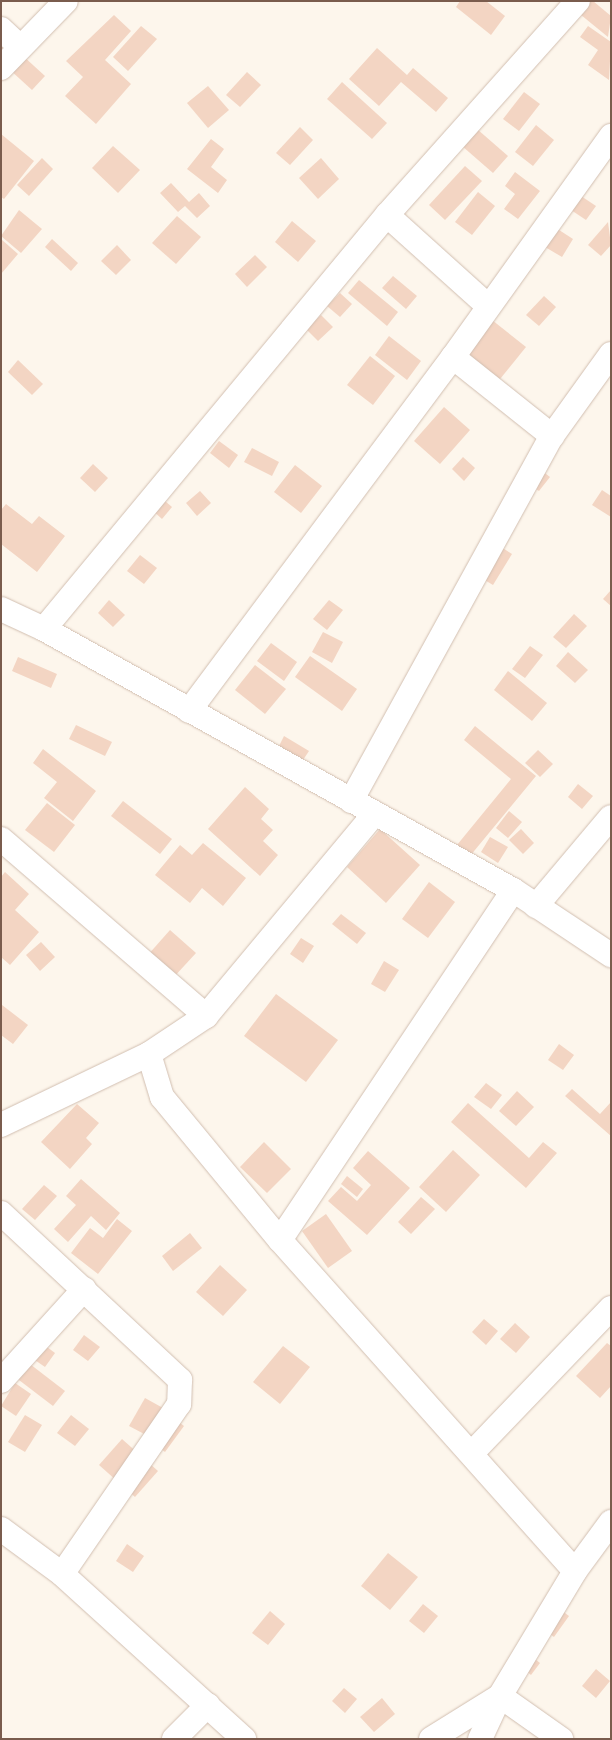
<!DOCTYPE html>
<html>
<head>
<meta charset="utf-8">
<style>
	body { margin:0 }
	#map { position:relative; width:612px; height:1740px; overflow:hidden; background:#fdf6ec; font-family:"PT Sans",sans-serif }
	div>[style] { position:absolute }
	[style*='--x'] { left:calc(var(--x)*1px); top:calc(var(--y)*1px); width:calc(var(--w)*1px); rotate:calc(var(--a)*1deg) }
	.building>* { inset:0; background:#f3d5c3 }
	.roads { filter:drop-shadow(0 0 1px #d1beb0) drop-shadow(0 0 1px #d1beb0) }
	.minor>* { height:24px; margin:-12px; padding:0 12px; transform-origin:12px; border-radius:12px; background:#fff }
	span { translate:-50% -50%; white-space:nowrap; text-align:center; line-height:1.15; -webkit-text-stroke:4.5px #fffaf3; paint-order:stroke }
	.frame { position:absolute; inset:0; border:2px solid #7a5c4d; pointer-events:none }
</style>
</head>
<body>
<div id="map">
	<div class="building">
		<div style="clip-path:polygon(460px 1px,486px 1px,505px 16px,491px 35px,456px 7px)"></div>
		<div style="clip-path:polygon(573px 1px,593px 1px,611px 16px,608px 37px,570px 6px)"></div>
		<div style="clip-path:polygon(114px 15px,131px 31px,105px 60px,131px 84px,96px 124px,65px 96px,83px 77px,66px 61px)"></div>
		<div style="clip-path:polygon(141px 26px,157px 39px,128px 71px,113px 57px)"></div>
		<div style="clip-path:polygon(588px 26px,611px 42px,609px 80px,588px 65px,598px 50px,580px 37px)"></div>
		<div style="clip-path:polygon(377px 48px,407px 75px,413px 68px,448px 98px,436px 112px,401px 82px,379px 106px,349px 79px)"></div>
		<div style="clip-path:polygon(22px 55px,45px 76px,32px 90px,9px 69px)"></div>
		<div style="clip-path:polygon(247px 72px,261px 85px,240px 107px,226px 95px)"></div>
		<div style="clip-path:polygon(342px 82px,387px 123px,372px 139px,327px 99px)"></div>
		<div style="clip-path:polygon(208px 86px,229px 110px,208px 128px,187px 103px)"></div>
		<div style="clip-path:polygon(524px 92px,540px 104px,519px 131px,503px 119px)"></div>
		<div style="clip-path:polygon(536px 125px,554px 140px,533px 166px,515px 152px)"></div>
		<div style="clip-path:polygon(300px 127px,313px 140px,290px 165px,276px 153px)"></div>
		<div style="clip-path:polygon(477px 129px,508px 156px,493px 173px,462px 146px)"></div>
		<div style="clip-path:polygon(1px 134px,34px 161px,4px 199px,1px 197px)"></div>
		<div style="clip-path:polygon(211px 139px,224px 149px,211px 167px,227px 180px,218px 193px,187px 169px)"></div>
		<div style="clip-path:polygon(113px 146px,140px 170px,118px 193px,92px 168px)"></div>
		<div style="clip-path:polygon(42px 158px,53px 169px,29px 196px,17px 185px)"></div>
		<div style="clip-path:polygon(321px 158px,339px 179px,318px 199px,299px 178px)"></div>
		<div style="clip-path:polygon(465px 166px,482px 181px,445px 220px,429px 205px)"></div>
		<div style="clip-path:polygon(515px 172px,540px 191px,518px 219px,504px 209px,515px 194px,505px 186px)"></div>
		<div style="clip-path:polygon(171px 183px,189px 202px,199px 193px,210px 206px,197px 218px,185px 206px,178px 212px,160px 193px)"></div>
		<div style="clip-path:polygon(478px 192px,495px 206px,472px 235px,455px 222px)"></div>
		<div style="clip-path:polygon(581px 196px,596px 206px,586px 220px,571px 210px)"></div>
		<div style="clip-path:polygon(19px 210px,42px 229px,21px 253px,1px 236px)"></div>
		<div style="clip-path:polygon(177px 216px,201px 237px,176px 264px,152px 243px)"></div>
		<div style="clip-path:polygon(292px 221px,316px 241px,298px 262px,275px 242px)"></div>
		<div style="clip-path:polygon(608px 222px,611px 245px,601px 256px,588px 245px)"></div>
		<div style="clip-path:polygon(556px 228px,573px 239px,562px 257px,545px 247px)"></div>
		<div style="clip-path:polygon(1px 239px,18px 254px,1px 274px)"></div>
		<div style="clip-path:polygon(52px 239px,78px 263px,71px 271px,45px 247px)"></div>
		<div style="clip-path:polygon(117px 245px,131px 260px,116px 275px,101px 261px)"></div>
		<div style="clip-path:polygon(255px 255px,267px 267px,247px 287px,235px 274px)"></div>
		<div style="clip-path:polygon(393px 276px,417px 296px,406px 309px,382px 288px)"></div>
		<div style="clip-path:polygon(359px 280px,398px 312px,387px 326px,348px 293px)"></div>
		<div style="clip-path:polygon(340px 293px,352px 304px,340px 317px,327px 306px)"></div>
		<div style="clip-path:polygon(544px 296px,556px 307px,539px 326px,526px 315px)"></div>
		<div style="clip-path:polygon(321px 315px,333px 327px,318px 341px,306px 329px)"></div>
		<div style="clip-path:polygon(492px 320px,526px 347px,492px 389px,459px 362px)"></div>
		<div style="clip-path:polygon(389px 336px,421px 361px,407px 380px,375px 355px)"></div>
		<div style="clip-path:polygon(370px 356px,395px 376px,373px 405px,347px 385px)"></div>
		<div style="clip-path:polygon(18px 360px,43px 384px,32px 395px,8px 372px)"></div>
		<div style="clip-path:polygon(444px 407px,470px 430px,440px 464px,414px 441px)"></div>
		<div style="clip-path:polygon(219px 441px,238px 455px,229px 468px,210px 453px)"></div>
		<div style="clip-path:polygon(252px 448px,279px 462px,272px 476px,244px 462px)"></div>
		<div style="clip-path:polygon(463px 457px,475px 468px,464px 481px,452px 469px)"></div>
		<div style="clip-path:polygon(93px 464px,108px 478px,95px 492px,80px 478px)"></div>
		<div style="clip-path:polygon(295px 465px,322px 486px,301px 513px,274px 492px)"></div>
		<div style="clip-path:polygon(541px 470px,550px 477px,539px 491px,530px 485px)"></div>
		<div style="clip-path:polygon(150px 488px,172px 507px,162px 519px,140px 499px)"></div>
		<div style="clip-path:polygon(602px 490px,611px 496px,611px 517px,592px 505px)"></div>
		<div style="clip-path:polygon(200px 491px,211px 503px,197px 516px,186px 503px)"></div>
		<div style="clip-path:polygon(6px 504px,32px 524px,39px 516px,65px 536px,37px 572px,1px 544px,1px 510px)"></div>
		<div style="clip-path:polygon(498px 545px,512px 554px,493px 585px,478px 576px)"></div>
		<div style="clip-path:polygon(140px 555px,157px 568px,144px 584px,127px 571px)"></div>
		<div style="clip-path:polygon(611px 590px,611px 606px,603px 599px)"></div>
		<div style="clip-path:polygon(109px 600px,125px 615px,113px 627px,98px 613px)"></div>
		<div style="clip-path:polygon(329px 600px,343px 610px,327px 630px,313px 619px)"></div>
		<div style="clip-path:polygon(574px 614px,587px 626px,566px 648px,553px 637px)"></div>
		<div style="clip-path:polygon(323px 632px,343px 642px,332px 663px,312px 652px)"></div>
		<div style="clip-path:polygon(271px 643px,297px 662px,284px 681px,257px 661px)"></div>
		<div style="clip-path:polygon(530px 646px,543px 655px,525px 678px,512px 669px)"></div>
		<div style="clip-path:polygon(568px 652px,588px 670px,575px 683px,556px 666px)"></div>
		<div style="clip-path:polygon(310px 656px,357px 689px,342px 711px,295px 677px)"></div>
		<div style="clip-path:polygon(18px 657px,57px 674px,51px 688px,12px 671px)"></div>
		<div style="clip-path:polygon(255px 665px,286px 689px,265px 714px,235px 690px)"></div>
		<div style="clip-path:polygon(508px 671px,547px 703px,532px 721px,494px 690px)"></div>
		<div style="clip-path:polygon(76px 725px,112px 742px,105px 756px,69px 739px)"></div>
		<div style="clip-path:polygon(475px 726px,536px 776px,470px 856px,457px 845px,511px 779px,464px 740px)"></div>
		<div style="clip-path:polygon(284px 736px,309px 751px,303px 760px,279px 746px)"></div>
		<div style="clip-path:polygon(43px 749px,96px 791px,73px 821px,44px 798px,57px 782px,33px 763px)"></div>
		<div style="clip-path:polygon(538px 750px,553px 764px,540px 777px,525px 763px)"></div>
		<div style="clip-path:polygon(578px 784px,593px 796px,582px 809px,568px 797px)"></div>
		<div style="clip-path:polygon(245px 787px,269px 809px,261px 819px,273px 830px,263px 841px,278px 855px,260px 876px,208px 829px)"></div>
		<div style="clip-path:polygon(123px 801px,172px 839px,160px 854px,111px 816px)"></div>
		<div style="clip-path:polygon(47px 803px,75px 825px,54px 852px,25px 830px)"></div>
		<div style="clip-path:polygon(509px 811px,522px 822px,508px 838px,496px 828px)"></div>
		<div style="clip-path:polygon(380px 829px,420px 865px,386px 903px,347px 867px)"></div>
		<div style="clip-path:polygon(521px 829px,534px 843px,523px 854px,509px 840px)"></div>
		<div style="clip-path:polygon(490px 837px,508px 847px,498px 863px,481px 852px)"></div>
		<div style="clip-path:polygon(203px 843px,246px 878px,223px 906px,202px 888px,190px 903px,155px 875px,180px 845px,192px 855px)"></div>
		<div style="clip-path:polygon(5px 872px,29px 894px,15px 910px,39px 932px,10px 965px,1px 957px,1px 877px)"></div>
		<div style="clip-path:polygon(429px 882px,455px 902px,428px 938px,402px 919px)"></div>
		<div style="clip-path:polygon(341px 914px,366px 933px,357px 944px,332px 924px)"></div>
		<div style="clip-path:polygon(170px 930px,196px 953px,173px 978px,147px 956px)"></div>
		<div style="clip-path:polygon(301px 938px,314px 946px,303px 963px,290px 954px)"></div>
		<div style="clip-path:polygon(41px 942px,55px 957px,40px 971px,26px 955px)"></div>
		<div style="clip-path:polygon(384px 961px,399px 970px,385px 992px,371px 984px)"></div>
		<div style="clip-path:polygon(276px 994px,338px 1040px,306px 1082px,244px 1036px)"></div>
		<div style="clip-path:polygon(2px 1005px,28px 1025px,13px 1044px,1px 1035px)"></div>
		<div style="clip-path:polygon(559px 1044px,574px 1055px,563px 1070px,548px 1060px)"></div>
		<div style="clip-path:polygon(486px 1083px,502px 1095px,491px 1109px,474px 1097px)"></div>
		<div style="clip-path:polygon(572px 1089px,600px 1114px,611px 1102px,611px 1136px,565px 1096px)"></div>
		<div style="clip-path:polygon(517px 1091px,534px 1107px,516px 1126px,499px 1111px)"></div>
		<div style="clip-path:polygon(468px 1103px,529px 1158px,543px 1142px,557px 1153px,526px 1188px,451px 1122px)"></div>
		<div style="clip-path:polygon(77px 1104px,99px 1123px,86px 1138px,92px 1144px,70px 1169px,41px 1142px)"></div>
		<div style="clip-path:polygon(264px 1142px,291px 1169px,267px 1193px,240px 1167px)"></div>
		<div style="clip-path:polygon(453px 1150px,480px 1175px,446px 1212px,419px 1187px)"></div>
		<div style="clip-path:polygon(368px 1151px,410px 1188px,367px 1235px,328px 1201px,341px 1187px,357px 1201px,371px 1185px,353px 1168px)"></div>
		<div style="clip-path:polygon(347px 1176px,363px 1189px,357px 1197px,341px 1184px)"></div>
		<div style="clip-path:polygon(81px 1179px,120px 1213px,106px 1230px,91px 1216px,68px 1242px,54px 1229px,76px 1205px,66px 1196px)"></div>
		<div style="clip-path:polygon(44px 1185px,57px 1196px,35px 1220px,22px 1209px)"></div>
		<div style="clip-path:polygon(421px 1197px,435px 1209px,411px 1234px,398px 1222px)"></div>
		<div style="clip-path:polygon(326px 1214px,352px 1251px,328px 1268px,302px 1231px)"></div>
		<div style="clip-path:polygon(117px 1219px,132px 1231px,98px 1274px,71px 1253px,90px 1228px,103px 1238px)"></div>
		<div style="clip-path:polygon(190px 1233px,202px 1248px,173px 1271px,162px 1256px)"></div>
		<div style="clip-path:polygon(220px 1265px,247px 1290px,223px 1316px,196px 1292px)"></div>
		<div style="clip-path:polygon(484px 1319px,498px 1331px,486px 1345px,472px 1332px)"></div>
		<div style="clip-path:polygon(515px 1323px,530px 1337px,516px 1353px,500px 1339px)"></div>
		<div style="clip-path:polygon(84px 1335px,100px 1347px,88px 1361px,73px 1350px)"></div>
		<div style="clip-path:polygon(39px 1341px,55px 1353px,45px 1367px,29px 1356px)"></div>
		<div style="clip-path:polygon(607px 1343px,611px 1346px,611px 1386px,600px 1398px,576px 1376px)"></div>
		<div style="clip-path:polygon(283px 1346px,310px 1367px,280px 1404px,253px 1382px)"></div>
		<div style="clip-path:polygon(26px 1361px,65px 1391px,53px 1406px,15px 1377px)"></div>
		<div style="clip-path:polygon(15px 1383px,31px 1394px,16px 1416px,1px 1406px)"></div>
		<div style="clip-path:polygon(145px 1398px,163px 1408px,148px 1436px,129px 1426px)"></div>
		<div style="clip-path:polygon(167px 1413px,184px 1426px,165px 1452px,148px 1439px)"></div>
		<div style="clip-path:polygon(25px 1415px,42px 1425px,25px 1452px,8px 1442px)"></div>
		<div style="clip-path:polygon(71px 1415px,89px 1429px,75px 1446px,57px 1433px)"></div>
		<div style="clip-path:polygon(122px 1439px,158px 1471px,135px 1497px,99px 1465px)"></div>
		<div style="clip-path:polygon(127px 1544px,144px 1556px,133px 1572px,116px 1561px)"></div>
		<div style="clip-path:polygon(388px 1553px,418px 1577px,390px 1610px,361px 1586px)"></div>
		<div style="clip-path:polygon(423px 1604px,438px 1616px,424px 1633px,409px 1621px)"></div>
		<div style="clip-path:polygon(554px 1605px,569px 1616px,554px 1637px,539px 1626px)"></div>
		<div style="clip-path:polygon(270px 1611px,285px 1624px,268px 1645px,252px 1633px)"></div>
		<div style="clip-path:polygon(526px 1652px,540px 1663px,531px 1675px,517px 1663px)"></div>
		<div style="clip-path:polygon(596px 1669px,610px 1681px,596px 1698px,582px 1686px)"></div>
		<div style="clip-path:polygon(344px 1688px,357px 1699px,345px 1713px,332px 1701px)"></div>
		<div style="clip-path:polygon(382px 1698px,395px 1714px,374px 1732px,360px 1717px)"></div>
	</div>
	<div class="roads">
		<div class="minor">
			<div style="--x:1;--y:29;--w:26;--a:43"></div>
			<div style="--x:1;--y:68;--w:93;--a:-45.9"></div>
			<div style="--x:387;--y:215;--w:135;--a:42"></div>
			<div style="--x:453;--y:357;--w:127;--a:38.6"></div>
			<div style="--x:1;--y:609;--w:47;--a:24.9"></div>
			<div style="--x:44;--y:629;--w:537;--a:29.1"></div>
			<div style="--x:513;--y:890;--w:118;--a:33.6"></div>
			<div style="--x:44;--y:629;--w:538;--a:-50.36"></div>
			<div style="--x:387;--y:215;--w:287;--a:-48.3"></div>
			<div style="--x:189;--y:711;--w:442;--a:-53.3"></div>
			<div style="--x:453;--y:357;--w:272;--a:-54.4"></div>
			<div style="--x:351;--y:801;--w:417;--a:-61.2"></div>
			<div style="--x:552;--y:436;--w:101;--a:-54.3"></div>
			<div style="--x:1;--y:839;--w:271;--a:40.8"></div>
			<div style="--x:536;--y:906;--w:116;--a:-49.9"></div>
			<div style="--x:149;--y:1054;--w:45;--a:73.2"></div>
			<div style="--x:162;--y:1097;--w:185;--a:50.5"></div>
			<div style="--x:280;--y:1240;--w:443;--a:48.3"></div>
			<div style="--x:1;--y:1125;--w:164;--a:-25.6"></div>
			<div style="--x:149;--y:1054;--w:69;--a:-33.7"></div>
			<div style="--x:206;--y:1016;--w:264;--a:-50.2"></div>
			<div style="--x:1;--y:1213;--w:245;--a:43"></div>
			<div style="--x:180;--y:1380;--w:24;--a:92"></div>
			<div style="--x:179;--y:1404;--w:206;--a:124.5"></div>
			<div style="--x:280;--y:1240;--w:420;--a:-56.3"></div>
			<div style="--x:1;--y:1381;--w:124;--a:-47.9"></div>
			<div style="--x:472;--y:1453;--w:201;--a:-46.2"></div>
			<div style="--x:1;--y:1529;--w:76;--a:36.4"></div>
			<div style="--x:62;--y:1574;--w:246;--a:42.2"></div>
			<div style="--x:174;--y:1739;--w:48;--a:-45"></div>
			<div style="--x:431;--y:1739;--w:81;--a:-31.9"></div>
			<div style="--x:500;--y:1696;--w:75;--a:35.2"></div>
			<div style="--x:480;--y:1739;--w:47;--a:-65.1"></div>
			<div style="--x:500;--y:1696;--w:146;--a:-59"></div>
			<div style="--x:575;--y:1571;--w:61;--a:-53.7"></div>
		</div>
	</div>
	<div class="frame"></div>
</div>
</body>
</html>
